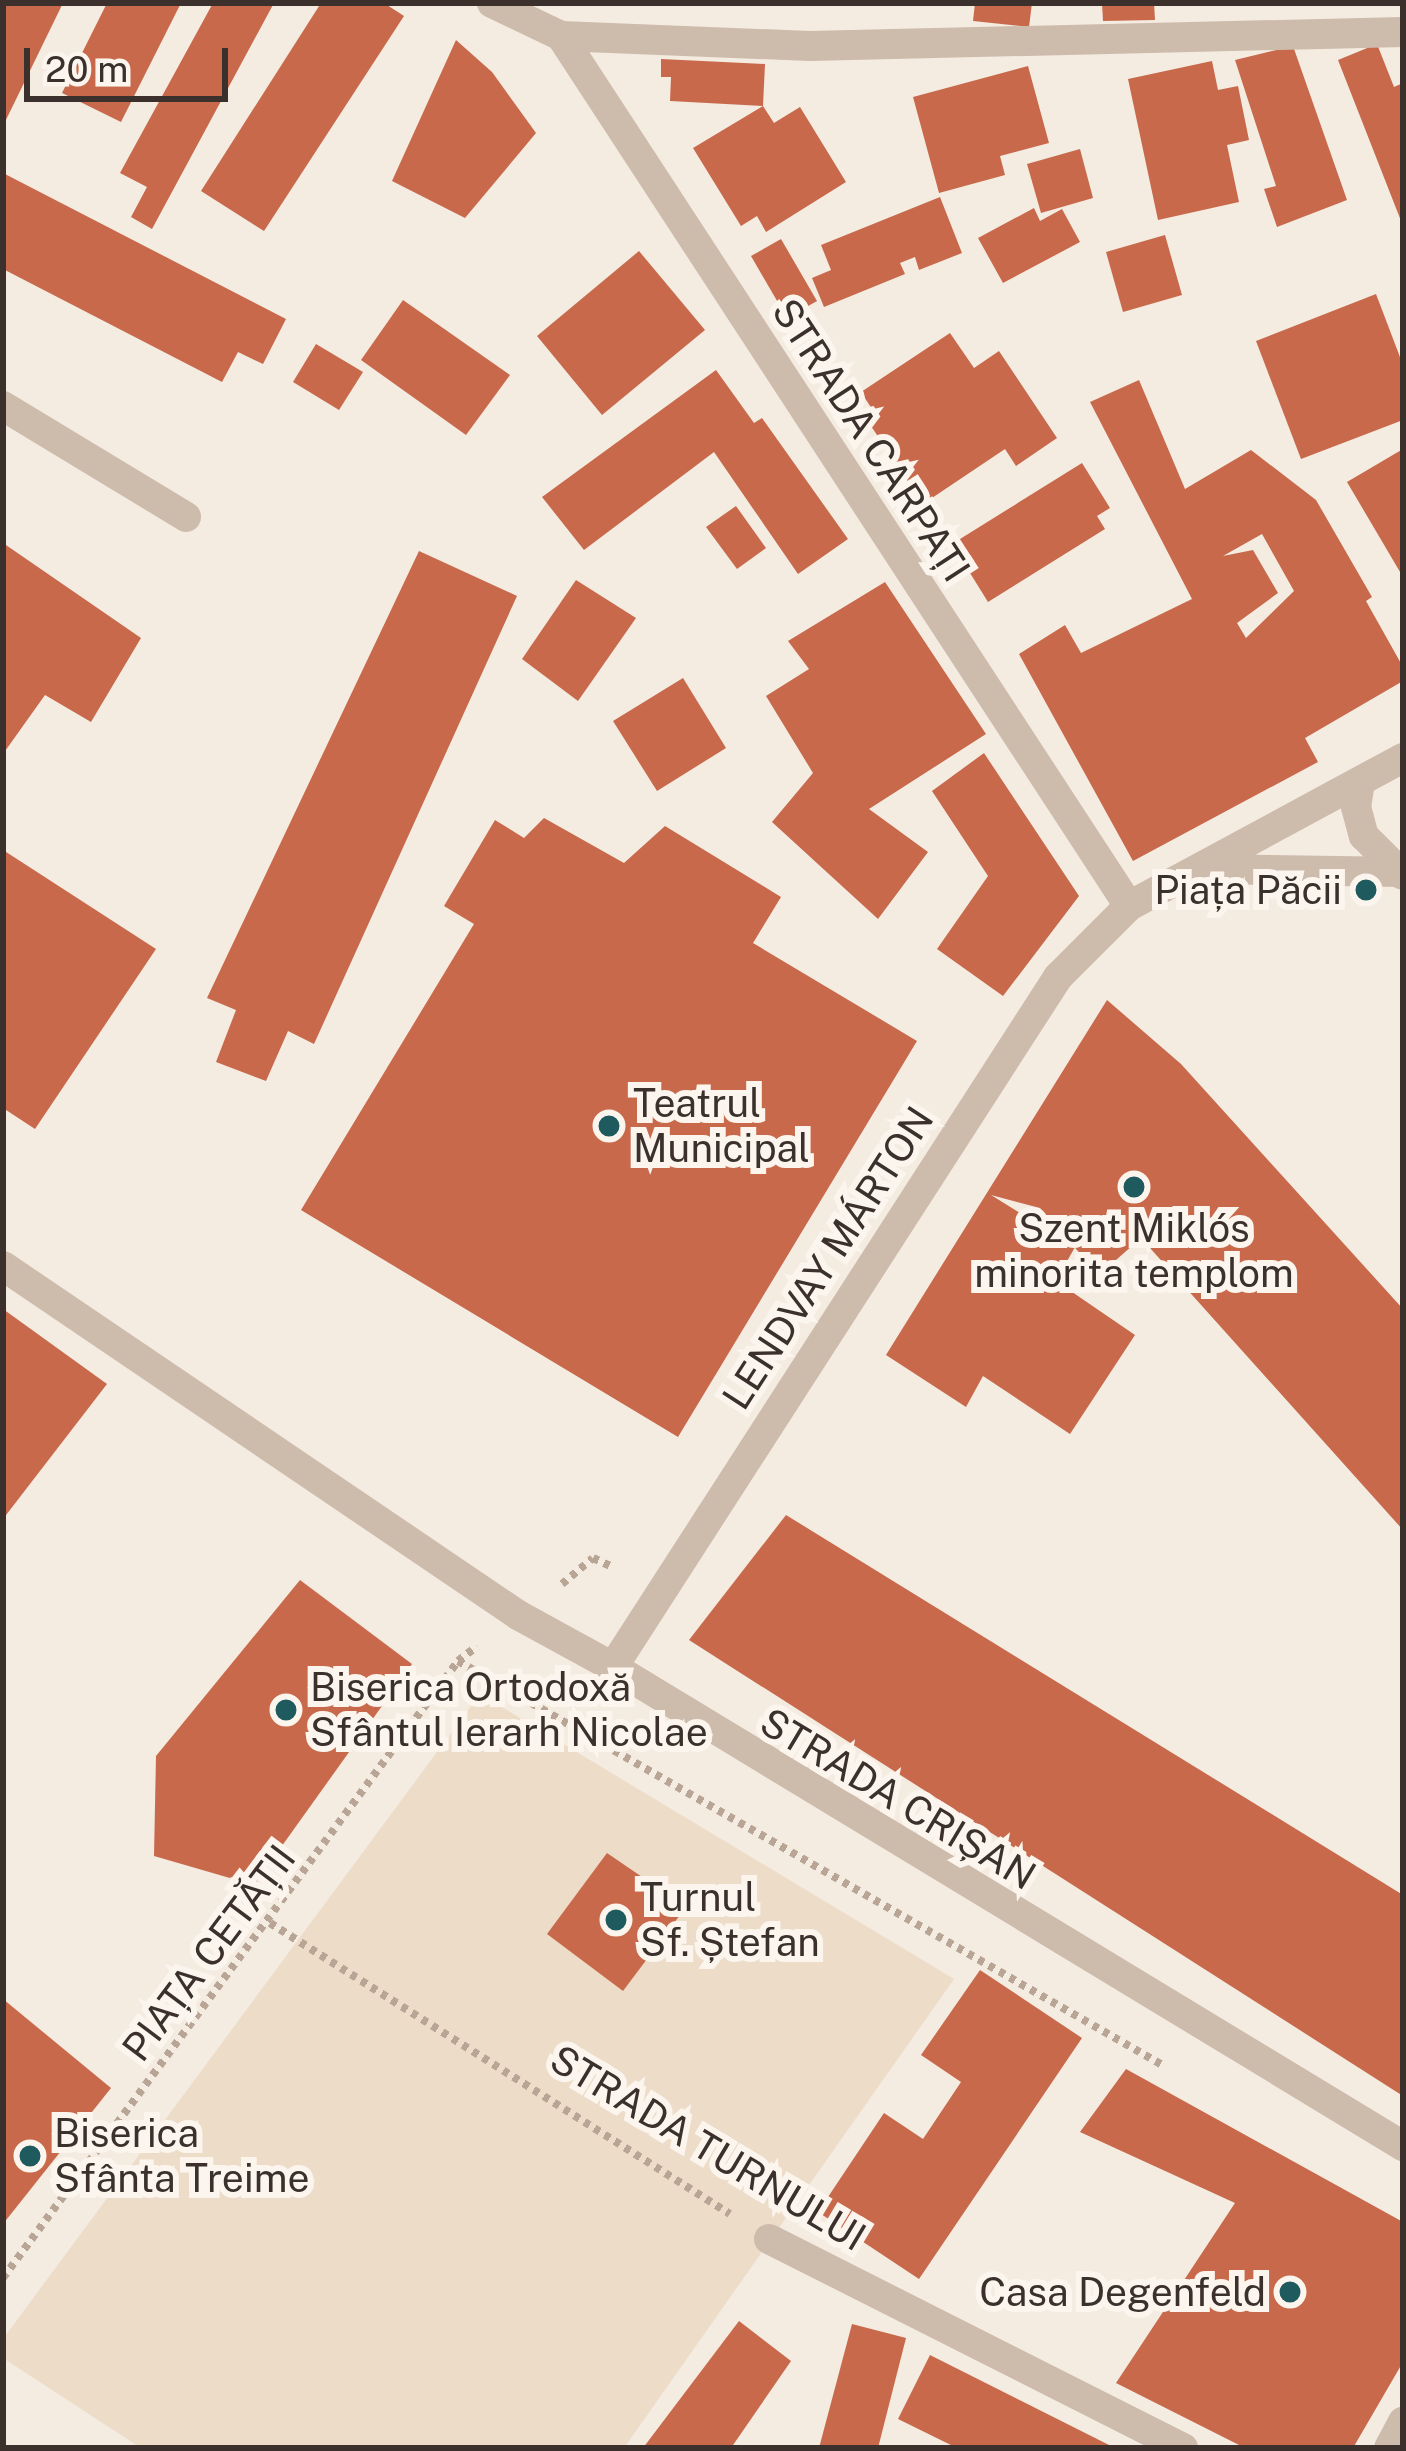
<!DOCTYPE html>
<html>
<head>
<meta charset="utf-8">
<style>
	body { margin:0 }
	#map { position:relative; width:1406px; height:2451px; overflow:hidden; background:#f4ebe1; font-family:"Public Sans",sans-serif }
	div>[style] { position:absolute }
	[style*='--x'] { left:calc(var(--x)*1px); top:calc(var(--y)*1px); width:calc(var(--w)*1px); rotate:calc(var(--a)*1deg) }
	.plaza>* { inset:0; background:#ecdcc8 }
	.building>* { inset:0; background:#c8694b }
	.path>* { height:8px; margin-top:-4px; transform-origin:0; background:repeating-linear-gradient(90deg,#b9a596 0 6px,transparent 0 12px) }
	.service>* { height:30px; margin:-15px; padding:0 15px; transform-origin:15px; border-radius:15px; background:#cdbbac }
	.pedestrian>* { height:30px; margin:-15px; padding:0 15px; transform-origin:15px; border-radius:15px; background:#cdbbac }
	.minor>* { height:30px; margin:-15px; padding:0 15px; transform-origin:15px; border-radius:15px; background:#cdbbac }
	.dots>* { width:33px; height:33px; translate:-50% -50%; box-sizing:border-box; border:6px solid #fbf5ee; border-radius:50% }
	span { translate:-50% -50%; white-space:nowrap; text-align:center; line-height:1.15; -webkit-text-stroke:12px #fbf5ee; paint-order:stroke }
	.street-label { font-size:39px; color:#3b302b }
	.poi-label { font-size:39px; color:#3b302b }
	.right { translate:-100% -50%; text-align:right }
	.left { translate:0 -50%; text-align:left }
	.frame { position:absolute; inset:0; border:6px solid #3b302b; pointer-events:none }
	.scale { position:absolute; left:24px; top:48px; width:204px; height:54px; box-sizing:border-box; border:6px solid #3b302b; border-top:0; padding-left:15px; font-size:36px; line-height:42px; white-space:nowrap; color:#3b302b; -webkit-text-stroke:9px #fbf5ee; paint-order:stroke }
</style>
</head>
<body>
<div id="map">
	<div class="plaza">
		<div style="clip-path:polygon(480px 1694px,954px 1979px,624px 2448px,141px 2448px,3px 2358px,3px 2339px)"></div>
	</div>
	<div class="building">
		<div style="clip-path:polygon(3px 3px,63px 3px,3px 126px)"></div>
		<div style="clip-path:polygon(107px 3px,181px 3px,121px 122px,62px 93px)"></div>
		<div style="clip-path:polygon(213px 3px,274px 3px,152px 229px,131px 217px,147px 187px,120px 173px)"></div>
		<div style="clip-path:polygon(321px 3px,384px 3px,404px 16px,264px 231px,201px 191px)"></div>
		<div style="clip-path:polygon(975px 3px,1032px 3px,1029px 27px,973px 21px)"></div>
		<div style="clip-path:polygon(1102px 3px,1154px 3px,1155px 20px,1103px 21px)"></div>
		<div style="clip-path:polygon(456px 40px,492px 72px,536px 133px,465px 218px,392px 181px)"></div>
		<div style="clip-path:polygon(1377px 44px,1394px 87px,1403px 83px,1403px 226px,1338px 60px)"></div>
		<div style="clip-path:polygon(1293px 46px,1347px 200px,1277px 227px,1264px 189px,1276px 186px,1235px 60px)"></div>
		<div style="clip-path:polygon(661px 59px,765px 64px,763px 106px,774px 123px,800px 107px,846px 182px,766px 232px,757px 216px,741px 226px,693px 148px,763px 106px,670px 101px,671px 77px,661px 77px)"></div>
		<div style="clip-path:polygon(1212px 61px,1218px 90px,1238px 86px,1249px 140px,1227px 145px,1239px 202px,1158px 220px,1128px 79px)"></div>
		<div style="clip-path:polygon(1028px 66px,1049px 143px,1000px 156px,1005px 175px,939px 193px,913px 97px)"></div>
		<div style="clip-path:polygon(1080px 149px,1093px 198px,1041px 213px,1027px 164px)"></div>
		<div style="clip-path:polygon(3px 173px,286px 319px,263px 364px,238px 352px,222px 382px,3px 269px)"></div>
		<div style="clip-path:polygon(940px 197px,962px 253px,919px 270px,915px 257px,900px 263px,905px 274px,824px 307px,812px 278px,831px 270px,821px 245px)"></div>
		<div style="clip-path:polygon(1034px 208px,1040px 221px,1062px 209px,1080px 242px,1003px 283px,978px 238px)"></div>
		<div style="clip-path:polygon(1165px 235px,1182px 295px,1123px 312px,1106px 252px)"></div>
		<div style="clip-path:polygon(781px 239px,817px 301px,787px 318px,751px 256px)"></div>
		<div style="clip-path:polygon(639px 251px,705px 330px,602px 415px,537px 336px)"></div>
		<div style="clip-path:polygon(1376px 294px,1403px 365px,1403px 420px,1301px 459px,1256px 341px)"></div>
		<div style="clip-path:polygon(403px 300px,510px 375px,466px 435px,361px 360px)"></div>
		<div style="clip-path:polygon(950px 333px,974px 368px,999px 351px,1057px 438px,1016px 466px,1005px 449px,923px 504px,863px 414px,872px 409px,861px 392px)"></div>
		<div style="clip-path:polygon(316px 344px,363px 372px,339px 410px,293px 382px)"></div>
		<div style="clip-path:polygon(716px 370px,754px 423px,762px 418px,848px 539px,798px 574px,714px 452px,584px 550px,542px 497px)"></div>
		<div style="clip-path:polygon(evenodd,1139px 380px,1185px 489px,1251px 450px,1316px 500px,1372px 597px,1366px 601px,1403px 667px,1403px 681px,1305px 738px,1318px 762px,1133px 861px,1019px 654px,1065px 625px,1081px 653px,1192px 599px,1090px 402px,1139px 380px,1262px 534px,1294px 591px,1246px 638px,1237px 623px,1278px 593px,1253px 550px,1223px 556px,1262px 534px)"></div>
		<div style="clip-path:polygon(1403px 449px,1403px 577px,1347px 482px)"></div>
		<div style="clip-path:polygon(1082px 463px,1110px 508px,1097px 516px,1105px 529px,988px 602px,952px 544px)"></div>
		<div style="clip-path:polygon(736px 506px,766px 548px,737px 569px,706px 527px)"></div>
		<div style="clip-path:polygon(3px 543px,141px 638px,91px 722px,45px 695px,3px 754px)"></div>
		<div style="clip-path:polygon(419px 551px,517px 596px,314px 1044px,288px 1031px,266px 1081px,216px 1062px,236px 1010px,207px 998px)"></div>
		<div style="clip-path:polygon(576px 580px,636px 618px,578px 701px,522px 659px)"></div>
		<div style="clip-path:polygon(885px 582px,986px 734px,869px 809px,928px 852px,878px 919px,772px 822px,813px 773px,766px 696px,809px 669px,788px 641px)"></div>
		<div style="clip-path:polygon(683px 678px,726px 748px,657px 791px,613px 721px)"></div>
		<div style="clip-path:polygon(984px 753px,1079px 896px,1003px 996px,937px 949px,988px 876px,932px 791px)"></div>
		<div style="clip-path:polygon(544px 818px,624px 863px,665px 826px,781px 897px,753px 943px,917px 1041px,678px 1437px,301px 1210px,474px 924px,444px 906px,495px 820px,524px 838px)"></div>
		<div style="clip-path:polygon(3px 850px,156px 949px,35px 1129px,3px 1108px)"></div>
		<div style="clip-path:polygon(1107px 1000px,1181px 1064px,1403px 1309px,1403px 1530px,1141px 1238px,1099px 1275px,1040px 1208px,991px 1195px,1075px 1247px,1056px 1281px,1135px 1335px,1070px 1434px,983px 1376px,966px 1407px,886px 1355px)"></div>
		<div style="clip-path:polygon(3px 1309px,107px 1384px,3px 1519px)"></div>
		<div style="clip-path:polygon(786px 1515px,1403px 1895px,1403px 2096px,689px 1640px)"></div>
		<div style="clip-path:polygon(300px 1580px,412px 1664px,254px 1885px,154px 1856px,156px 1756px)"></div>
		<div style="clip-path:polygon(607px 1853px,686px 1907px,623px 1991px,547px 1934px)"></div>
		<div style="clip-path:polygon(980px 1970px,1082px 2038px,919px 2279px,818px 2212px,884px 2113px,923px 2139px,961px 2082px,921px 2055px)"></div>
		<div style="clip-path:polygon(3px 1999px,111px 2088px,3px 2224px)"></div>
		<div style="clip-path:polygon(1126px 2069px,1403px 2222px,1403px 2362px,1353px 2448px,1245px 2448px,1116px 2383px,1235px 2203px,1080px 2132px)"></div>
		<div style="clip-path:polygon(739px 2321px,791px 2361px,731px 2448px,643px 2448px)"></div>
		<div style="clip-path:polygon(852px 2324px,906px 2338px,878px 2448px,819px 2448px)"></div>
		<div style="clip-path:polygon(930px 2355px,1115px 2448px,957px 2448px,898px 2419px)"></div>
	</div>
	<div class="path">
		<div style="--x:562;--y:1584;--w:40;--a:-40"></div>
		<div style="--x:593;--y:1558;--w:23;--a:25"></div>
		<div style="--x:458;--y:1661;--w:814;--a:29.84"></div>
		<div style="--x:270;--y:1923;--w:544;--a:32.32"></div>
		<div style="--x:3;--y:2278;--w:767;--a:-53.59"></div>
		<div style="--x:458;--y:1661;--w:24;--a:-38"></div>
	</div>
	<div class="service">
		<div style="--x:3;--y:406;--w:214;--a:31.2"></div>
	</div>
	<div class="pedestrian">
		<div style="--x:613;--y:1667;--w:924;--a:31.23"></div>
		<div style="--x:769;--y:2239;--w:464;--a:26.8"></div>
		<div style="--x:1389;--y:2448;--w:30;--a:-62"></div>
	</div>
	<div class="minor">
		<div style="--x:492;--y:3;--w:76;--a:25.6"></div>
		<div style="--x:561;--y:36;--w:1039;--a:56.86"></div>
		<div style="--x:561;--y:36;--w:249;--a:2.3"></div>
		<div style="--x:810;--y:46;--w:593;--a:-1.35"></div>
		<div style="--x:1360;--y:782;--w:25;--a:99"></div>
		<div style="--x:1356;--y:807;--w:30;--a:75"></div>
		<div style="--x:1364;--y:836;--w:55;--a:45"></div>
		<div style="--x:1205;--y:869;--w:198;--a:0.9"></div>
		<div style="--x:3;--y:1266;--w:622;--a:34.12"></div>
		<div style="--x:518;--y:1615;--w:108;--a:28.7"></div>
		<div style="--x:613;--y:1667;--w:821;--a:-57.18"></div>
		<div style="--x:1058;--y:977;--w:100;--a:-45"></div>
		<div style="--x:1129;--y:906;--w:311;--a:-28.4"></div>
	</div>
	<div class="dots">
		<div style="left:1366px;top:890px;background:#1f5a5e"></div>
		<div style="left:609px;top:1126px;background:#1f5a5e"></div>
		<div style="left:1134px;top:1187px;background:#1f5a5e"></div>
		<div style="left:286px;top:1710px;background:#1f5a5e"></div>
		<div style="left:616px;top:1920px;background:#1f5a5e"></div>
		<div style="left:30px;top:2156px;background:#1f5a5e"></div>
		<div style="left:1290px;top:2292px;background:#1f5a5e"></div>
	</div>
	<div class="street-label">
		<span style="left:871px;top:440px;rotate:57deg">STRADA CARPAȚI</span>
		<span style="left:828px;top:1258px;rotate:-57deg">LENDVAY MÁRTON</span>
		<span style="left:898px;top:1799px;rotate:31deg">STRADA CRIȘAN</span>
		<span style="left:209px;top:1953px;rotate:-53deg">PIAȚA CETĂȚII</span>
		<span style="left:708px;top:2148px;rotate:31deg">STRADA TURNULUI</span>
	</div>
	<div class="poi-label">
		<span class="right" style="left:1342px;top:890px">Piața Păcii</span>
		<span class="left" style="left:633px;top:1126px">Teatrul<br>Municipal</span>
		<span style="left:1134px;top:1251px">Szent Miklós<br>minorita templom</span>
		<span class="left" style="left:310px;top:1710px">Biserica Ortodoxă<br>Sfântul Ierarh Nicolae</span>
		<span class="left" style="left:640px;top:1920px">Turnul<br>Sf. Ștefan</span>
		<span class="left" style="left:54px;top:2156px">Biserica<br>Sfânta Treime</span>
		<span class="right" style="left:1266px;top:2292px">Casa Degenfeld</span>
	</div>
	<div class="frame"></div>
	<div class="scale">20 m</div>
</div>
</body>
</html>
